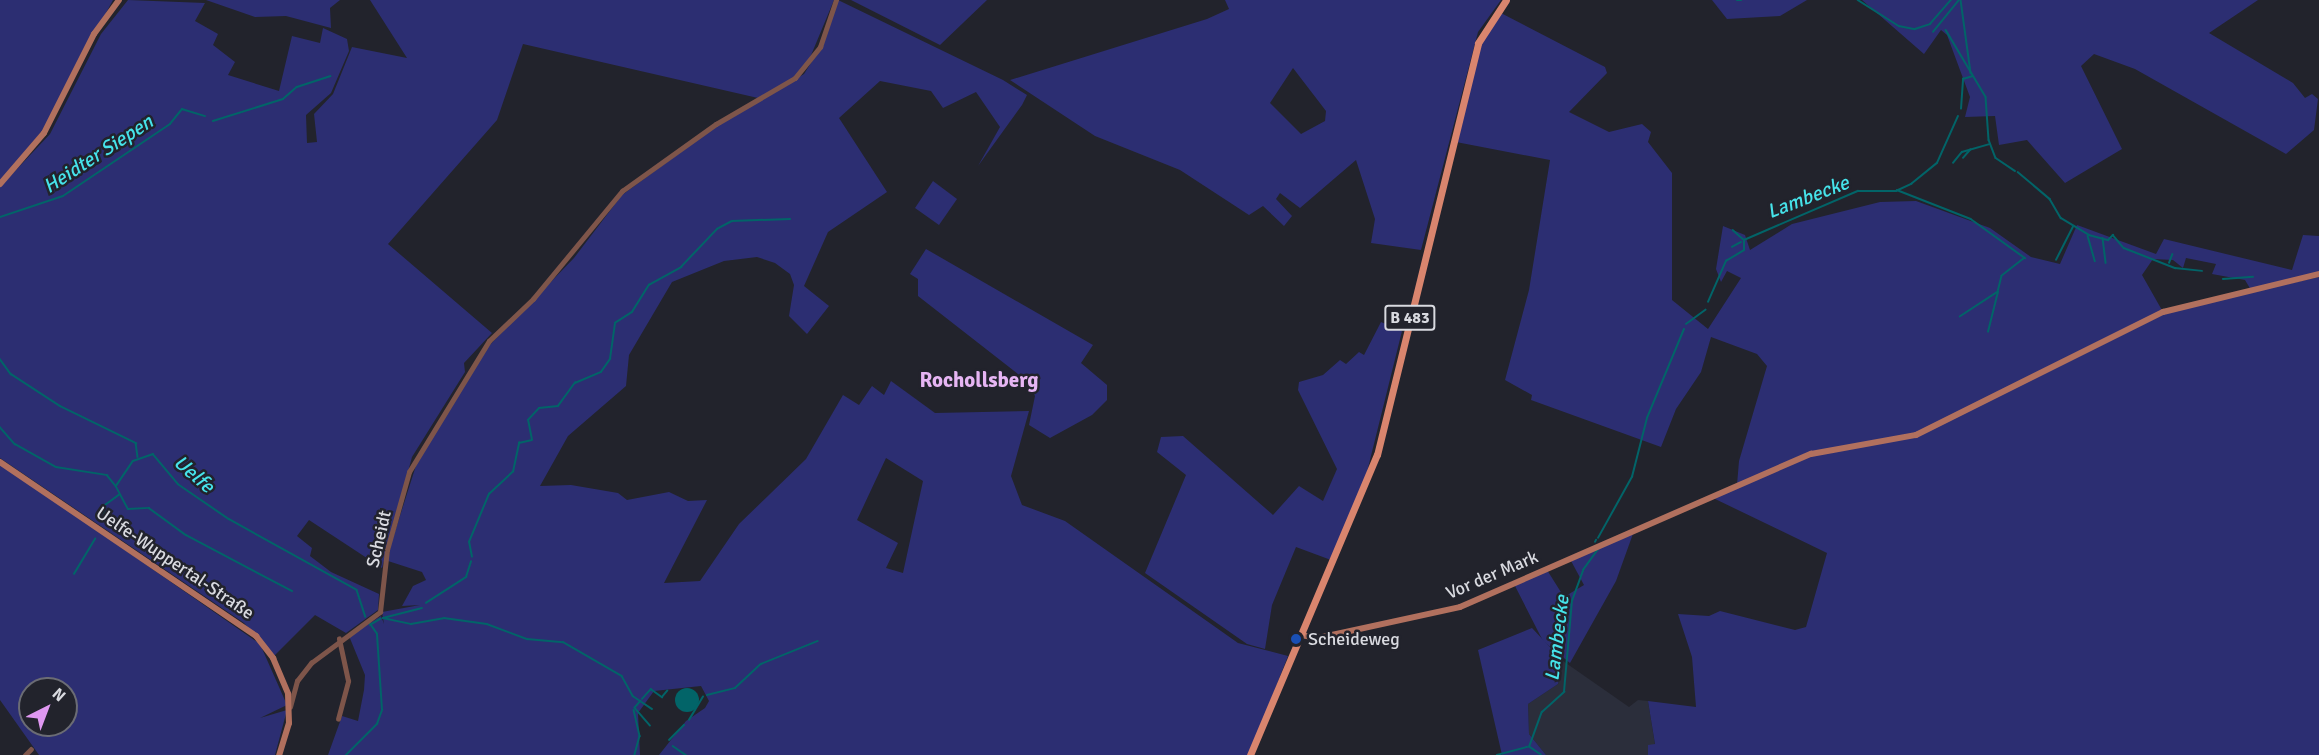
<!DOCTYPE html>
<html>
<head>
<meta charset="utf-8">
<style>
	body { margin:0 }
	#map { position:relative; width:2319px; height:755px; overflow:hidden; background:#22232c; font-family:Signika,sans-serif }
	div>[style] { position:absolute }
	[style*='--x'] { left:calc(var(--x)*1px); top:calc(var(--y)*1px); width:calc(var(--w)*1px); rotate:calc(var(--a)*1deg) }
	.built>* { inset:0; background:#2b2e3b }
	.green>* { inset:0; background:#2c2e72 }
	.water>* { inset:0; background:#026468 }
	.round { border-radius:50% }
	.stream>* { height:1.5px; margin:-0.75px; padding:0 0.75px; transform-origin:0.75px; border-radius:0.75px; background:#026468 }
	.street>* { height:4.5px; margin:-2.25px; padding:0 2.25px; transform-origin:2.25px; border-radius:2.25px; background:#7e554a }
	.secondary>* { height:6px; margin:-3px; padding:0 3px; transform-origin:3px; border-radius:3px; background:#b1705e }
	.primary>* { height:7px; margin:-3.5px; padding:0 3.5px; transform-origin:3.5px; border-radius:3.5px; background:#d9856e }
	.dots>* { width:16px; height:16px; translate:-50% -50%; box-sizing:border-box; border:3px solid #22232c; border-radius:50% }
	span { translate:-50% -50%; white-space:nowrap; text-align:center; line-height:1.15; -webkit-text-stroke:5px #22232c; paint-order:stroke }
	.shield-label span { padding:2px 4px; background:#22232c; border:2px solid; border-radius:4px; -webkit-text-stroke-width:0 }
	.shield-label { font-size:16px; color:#d9dae0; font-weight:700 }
	.street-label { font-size:18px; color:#d9dae0 }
	.poi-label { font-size:18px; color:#d9dae0 }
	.left { translate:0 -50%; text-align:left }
	.water-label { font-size:20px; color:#46e3ea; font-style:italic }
	.quarter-label { font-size:21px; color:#e6b5f3; font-weight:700 }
	.north { position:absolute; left:18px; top:677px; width:60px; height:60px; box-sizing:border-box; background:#22232c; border:2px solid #6b6c74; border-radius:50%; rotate:42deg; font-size:16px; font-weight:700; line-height:24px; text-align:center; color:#d9dae0 }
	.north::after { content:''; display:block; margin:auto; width:21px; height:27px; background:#df98f1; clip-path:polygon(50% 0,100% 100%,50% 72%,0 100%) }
</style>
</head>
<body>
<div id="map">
	<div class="built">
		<div style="clip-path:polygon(1563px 661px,1629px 707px,1638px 700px,1648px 701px,1655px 745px,1648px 745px,1648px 755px,1546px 755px,1529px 734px,1528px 704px,1558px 684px)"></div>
	</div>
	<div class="green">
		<div style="clip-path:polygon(0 0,113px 0,42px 131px,0 181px)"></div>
		<div style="clip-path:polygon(128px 0,205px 3px,195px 21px,218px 34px,213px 45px,235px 62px,228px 75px,279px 91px,292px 36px,320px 43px,323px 28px,347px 39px,349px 51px,331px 93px,306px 115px,307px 143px,317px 142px,314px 114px,333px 94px,352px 47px,407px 58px,370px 0,834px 0,807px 65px,787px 84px,758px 98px,523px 44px,497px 120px,388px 244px,492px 333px,464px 363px,465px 372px,412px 457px,382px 568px,309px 520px,297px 536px,312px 548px,310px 556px,331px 572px,379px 594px,378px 610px,346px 633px,315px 615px,274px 656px,244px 623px,0 458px,0 187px,50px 134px,101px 34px)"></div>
		<div style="clip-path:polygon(206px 0,340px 0,330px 8px,331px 28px,286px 16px,255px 17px)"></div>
		<div style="clip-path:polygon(evenodd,838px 0,1003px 80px,1027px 95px,1022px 105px,978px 166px,1000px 127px,976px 92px,943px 108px,931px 91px,880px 81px,839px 118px,887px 192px,828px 232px,804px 286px,829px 306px,807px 334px,789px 316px,794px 285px,790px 274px,775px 263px,757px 257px,724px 261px,672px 282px,629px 355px,626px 386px,568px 436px,540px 486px,571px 485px,618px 493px,627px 500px,669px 492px,688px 501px,707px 500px,664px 583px,700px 581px,739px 524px,806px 459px,843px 395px,859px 405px,872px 386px,884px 395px,891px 381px,935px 413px,1029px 411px,1011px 476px,1022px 505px,1065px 521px,1238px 643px,1288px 656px,1249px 755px,659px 755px,686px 721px,705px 708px,709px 701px,701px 686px,654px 691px,638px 713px,640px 755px,328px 755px,342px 716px,358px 721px,364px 690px,365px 675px,349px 636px,381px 616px,384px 624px,382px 612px,420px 605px,402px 606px,413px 586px,426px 580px,422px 572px,388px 561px,391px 544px,420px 453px,483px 352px,574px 258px,622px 195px,714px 128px,804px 74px,821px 47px,838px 0,886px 458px,923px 481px,903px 573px,886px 568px,898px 543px,857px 520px,886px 458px)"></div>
		<div style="clip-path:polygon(851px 0,987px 0,940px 45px)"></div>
		<div style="clip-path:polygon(evenodd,1225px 0,1501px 0,1478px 32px,1421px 250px,1371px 243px,1375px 219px,1356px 160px,1300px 208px,1280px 193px,1276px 199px,1292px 216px,1284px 226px,1263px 206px,1249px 215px,1180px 170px,1095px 136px,1010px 80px,1207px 19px,1229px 9px,1225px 0,1293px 68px,1326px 111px,1325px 121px,1301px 134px,1270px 103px,1293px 68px)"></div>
		<div style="clip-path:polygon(1712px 0,1807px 0,1780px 16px,1727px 19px)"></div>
		<div style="clip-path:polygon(1862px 0,2258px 0,2209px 33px,2293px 83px,2305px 98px,2312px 94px,2318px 99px,2314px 130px,2286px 154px,2135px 69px,2094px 54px,2081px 66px,2122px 149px,2065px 183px,2027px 140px,1999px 145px,1995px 116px,1965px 117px,1970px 97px,1947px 35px,1941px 30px,1924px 54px)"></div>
		<div style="clip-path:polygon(1499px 12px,1605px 67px,1607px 73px,1569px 112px,1609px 132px,1642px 124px,1651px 132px,1648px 142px,1672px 173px,1672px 300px,1708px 329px,1741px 278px,1727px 271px,1721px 282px,1716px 269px,1723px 226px,1745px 235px,1750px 250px,1792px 224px,1880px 202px,1916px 201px,1990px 228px,2031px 257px,2060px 264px,2077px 225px,2156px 254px,2164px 239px,2292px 270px,2303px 235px,2319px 236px,2319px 274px,2251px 290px,2245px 280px,2212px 274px,2216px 264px,2186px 258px,2183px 268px,2173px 260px,2153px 259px,2142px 275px,2163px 312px,2319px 277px,2319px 755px,1648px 755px,1648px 745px,1655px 744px,1648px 701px,1696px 707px,1692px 657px,1678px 614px,1709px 616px,1720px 611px,1795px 630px,1806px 627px,1827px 553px,1711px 497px,1737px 485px,1739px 461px,1767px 366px,1757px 354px,1711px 337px,1701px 372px,1676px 409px,1661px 447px,1531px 400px,1532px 395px,1505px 380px,1529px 290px,1550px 160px,1456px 142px,1481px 45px)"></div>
		<div style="clip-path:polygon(933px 181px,957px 199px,939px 225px,915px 208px)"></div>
		<div style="clip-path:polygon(926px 249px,1093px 345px,1081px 363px,1107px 385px,1107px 400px,1092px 415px,1050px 438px,1029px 425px,1035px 396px,1027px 381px,918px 296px,918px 279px,910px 274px)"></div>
		<div style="clip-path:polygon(1381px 322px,1402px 331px,1366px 476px,1331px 560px,1296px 547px,1272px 605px,1265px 649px,1247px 644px,1145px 573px,1186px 475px,1157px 452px,1161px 437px,1183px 436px,1273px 515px,1299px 486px,1323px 501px,1337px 469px,1298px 390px,1299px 382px,1323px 375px,1340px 360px,1346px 364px,1359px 352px,1364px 355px)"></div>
		<div style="clip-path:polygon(evenodd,0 463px,260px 644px,287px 705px,260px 718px,287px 710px,275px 755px,39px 755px,0 700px,0 463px,30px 689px,66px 689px,66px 725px,30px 725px,30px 689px)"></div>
		<div style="clip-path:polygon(1634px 531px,1616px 581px,1570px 663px,1543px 641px,1514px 584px,1547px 570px,1564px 597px,1584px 585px,1570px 559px)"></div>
		<div style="clip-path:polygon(1532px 628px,1563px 661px,1558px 684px,1528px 704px,1529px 734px,1546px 755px,1502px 755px,1478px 650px)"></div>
	</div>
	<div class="water">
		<div class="round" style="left:675px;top:688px;width:24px;height:24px"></div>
	</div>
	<div class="stream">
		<div style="--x:1737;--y:0;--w:4;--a:0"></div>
		<div style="--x:1858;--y:0;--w:49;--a:32.4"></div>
		<div style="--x:1899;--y:26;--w:16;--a:11"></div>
		<div style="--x:1915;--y:29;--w:16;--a:-18"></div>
		<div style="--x:1930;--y:24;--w:32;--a:-49"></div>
		<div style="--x:1961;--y:0;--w:74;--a:82.2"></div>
		<div style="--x:1946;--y:30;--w:78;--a:59.2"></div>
		<div style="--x:1986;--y:97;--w:43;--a:86"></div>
		<div style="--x:1989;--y:140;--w:19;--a:69"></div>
		<div style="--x:1996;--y:158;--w:23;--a:34"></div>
		<div style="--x:1933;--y:32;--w:41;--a:-50.9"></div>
		<div style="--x:1961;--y:109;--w:30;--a:-86"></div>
		<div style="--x:1963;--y:79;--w:10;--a:-17"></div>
		<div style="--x:213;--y:121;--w:73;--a:-17.4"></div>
		<div style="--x:283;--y:99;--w:18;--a:-41"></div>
		<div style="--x:297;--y:87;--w:35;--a:-18"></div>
		<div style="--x:1963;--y:158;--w:11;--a:-49"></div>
		<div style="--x:1953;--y:163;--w:14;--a:-51"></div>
		<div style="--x:1962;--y:152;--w:29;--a:-16"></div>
		<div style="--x:2018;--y:172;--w:42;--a:40.2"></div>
		<div style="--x:2050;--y:199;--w:22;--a:60"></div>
		<div style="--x:2061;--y:218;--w:33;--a:31"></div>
		<div style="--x:2089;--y:235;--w:20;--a:15"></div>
		<div style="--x:2108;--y:240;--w:7;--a:-45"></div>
		<div style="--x:2113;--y:235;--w:17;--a:50"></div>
		<div style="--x:2124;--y:248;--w:55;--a:21.4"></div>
		<div style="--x:2175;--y:268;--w:27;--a:6"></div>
		<div style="--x:1897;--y:190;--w:79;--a:21.4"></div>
		<div style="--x:1971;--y:219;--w:67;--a:35.8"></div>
		<div style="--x:2025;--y:258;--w:29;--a:142"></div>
		<div style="--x:2002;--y:276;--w:16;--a:104"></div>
		<div style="--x:1998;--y:292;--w:45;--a:146.7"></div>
		<div style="--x:0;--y:217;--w:66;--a:-18.4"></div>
		<div style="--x:63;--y:196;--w:129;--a:-33.9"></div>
		<div style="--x:170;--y:124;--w:19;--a:-51"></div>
		<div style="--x:182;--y:109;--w:24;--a:17"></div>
		<div style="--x:1733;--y:230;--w:15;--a:42"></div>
		<div style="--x:2088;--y:236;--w:26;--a:74"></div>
		<div style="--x:2103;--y:238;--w:25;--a:83"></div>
		<div style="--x:1732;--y:247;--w:10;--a:-29"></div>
		<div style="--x:2056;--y:260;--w:37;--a:-63"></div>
		<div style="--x:2169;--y:263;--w:9;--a:-69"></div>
		<div style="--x:2223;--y:279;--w:30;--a:-4"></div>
		<div style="--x:1708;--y:302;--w:45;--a:-66.3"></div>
		<div style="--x:1726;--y:261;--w:21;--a:-31"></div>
		<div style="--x:1744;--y:250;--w:10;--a:-90"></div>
		<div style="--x:1744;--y:240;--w:124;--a:-23.3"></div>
		<div style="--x:1858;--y:191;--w:38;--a:0"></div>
		<div style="--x:1896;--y:191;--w:17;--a:-25"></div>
		<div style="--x:1911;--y:184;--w:33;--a:-39"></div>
		<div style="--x:1937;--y:163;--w:51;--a:-65.9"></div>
		<div style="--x:1686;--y:324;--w:24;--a:-36"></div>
		<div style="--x:1988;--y:332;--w:41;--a:-76"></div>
		<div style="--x:0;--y:359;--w:19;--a:54"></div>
		<div style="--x:11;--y:374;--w:59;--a:33.1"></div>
		<div style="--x:60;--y:406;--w:85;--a:26"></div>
		<div style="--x:136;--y:443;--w:14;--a:82"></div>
		<div style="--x:0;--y:427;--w:23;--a:49"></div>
		<div style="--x:15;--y:444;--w:47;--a:29.3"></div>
		<div style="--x:56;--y:467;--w:52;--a:8.9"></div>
		<div style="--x:107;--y:475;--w:14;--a:51"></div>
		<div style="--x:116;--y:486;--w:30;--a:-56"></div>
		<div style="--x:133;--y:461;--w:21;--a:-19"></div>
		<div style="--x:153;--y:454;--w:39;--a:50"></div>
		<div style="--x:178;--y:484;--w:62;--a:34.5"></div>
		<div style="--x:229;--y:519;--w:146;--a:29"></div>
		<div style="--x:357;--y:590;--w:28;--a:72"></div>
		<div style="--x:116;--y:486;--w:26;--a:62"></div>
		<div style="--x:128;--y:509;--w:21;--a:-3"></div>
		<div style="--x:149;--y:508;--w:46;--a:36.1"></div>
		<div style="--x:186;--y:535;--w:120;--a:27.8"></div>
		<div style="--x:103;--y:520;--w:15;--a:-82"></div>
		<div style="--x:105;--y:505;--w:17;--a:-36"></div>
		<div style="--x:1598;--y:538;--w:70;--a:-60.9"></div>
		<div style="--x:1632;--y:477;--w:61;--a:-75.7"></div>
		<div style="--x:1647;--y:418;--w:96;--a:-67.4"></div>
		<div style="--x:1595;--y:542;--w:2;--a:-63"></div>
		<div style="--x:472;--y:557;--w:15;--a:-101"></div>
		<div style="--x:469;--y:542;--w:52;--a:-67.4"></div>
		<div style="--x:489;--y:494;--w:33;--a:-43"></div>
		<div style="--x:513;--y:472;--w:30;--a:-78"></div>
		<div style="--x:519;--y:443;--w:13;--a:-13"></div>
		<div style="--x:532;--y:440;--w:20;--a:-101"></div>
		<div style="--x:528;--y:420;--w:16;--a:-47"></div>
		<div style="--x:539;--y:408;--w:19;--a:-6"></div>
		<div style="--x:558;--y:406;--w:29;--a:-54"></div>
		<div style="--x:575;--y:383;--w:28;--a:-23"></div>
		<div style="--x:601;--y:372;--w:16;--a:-55"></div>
		<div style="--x:610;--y:359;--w:36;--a:-82"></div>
		<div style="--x:615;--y:323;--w:20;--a:-33"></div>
		<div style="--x:632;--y:312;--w:32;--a:-58"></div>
		<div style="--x:649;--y:285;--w:37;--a:-29"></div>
		<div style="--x:681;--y:267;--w:52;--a:-46.5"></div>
		<div style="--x:717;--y:229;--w:17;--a:-28"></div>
		<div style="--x:732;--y:221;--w:58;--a:-2"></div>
		<div style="--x:74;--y:574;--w:41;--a:-59"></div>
		<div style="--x:426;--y:603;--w:48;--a:-33"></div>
		<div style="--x:466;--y:577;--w:16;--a:-72"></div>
		<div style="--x:383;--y:618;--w:29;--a:12"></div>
		<div style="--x:411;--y:624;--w:34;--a:-10"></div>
		<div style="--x:444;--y:618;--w:43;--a:7.9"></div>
		<div style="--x:487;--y:624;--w:43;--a:20.6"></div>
		<div style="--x:527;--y:639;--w:36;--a:5"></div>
		<div style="--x:563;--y:642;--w:68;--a:30"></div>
		<div style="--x:622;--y:676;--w:23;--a:61"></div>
		<div style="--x:633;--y:696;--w:23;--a:34"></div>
		<div style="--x:383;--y:618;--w:40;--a:-14.4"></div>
		<div style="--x:370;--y:625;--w:12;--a:-31"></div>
		<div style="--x:707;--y:695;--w:29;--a:-14"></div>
		<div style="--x:735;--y:688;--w:35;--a:-43"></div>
		<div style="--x:761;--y:664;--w:61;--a:-22"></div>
		<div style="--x:642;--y:699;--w:13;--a:-48"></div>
		<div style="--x:651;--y:689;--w:14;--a:36"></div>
		<div style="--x:662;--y:697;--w:8;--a:-50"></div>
		<div style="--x:641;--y:701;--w:9;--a:131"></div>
		<div style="--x:635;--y:708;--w:23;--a:49"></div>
		<div style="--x:634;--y:710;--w:27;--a:77"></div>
		<div style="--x:640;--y:736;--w:20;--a:105"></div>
		<div style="--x:689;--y:720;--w:27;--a:-59"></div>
		<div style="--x:669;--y:740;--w:21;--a:-45"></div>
		<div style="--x:673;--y:746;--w:16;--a:35"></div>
		<div style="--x:346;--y:755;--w:44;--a:-45"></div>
		<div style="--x:377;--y:724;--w:15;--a:-70"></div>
		<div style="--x:382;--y:710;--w:76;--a:-93.8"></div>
		<div style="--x:377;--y:634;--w:12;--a:-125"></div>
		<div style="--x:1497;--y:755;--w:31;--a:-15"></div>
		<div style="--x:1541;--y:755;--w:14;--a:-146"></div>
		<div style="--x:1529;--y:747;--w:37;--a:-70"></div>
		<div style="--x:1542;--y:712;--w:30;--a:-42"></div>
		<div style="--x:1564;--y:692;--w:91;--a:-85"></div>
		<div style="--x:1572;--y:601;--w:33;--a:-70"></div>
		<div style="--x:1583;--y:570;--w:26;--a:-54"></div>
	</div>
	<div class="street">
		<div style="--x:290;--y:707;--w:27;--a:-75"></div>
		<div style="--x:297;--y:681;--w:23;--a:-52"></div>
		<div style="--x:311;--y:663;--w:86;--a:-36.5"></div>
		<div style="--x:380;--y:612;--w:62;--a:-83.6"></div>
		<div style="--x:387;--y:550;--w:81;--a:-74.2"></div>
		<div style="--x:409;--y:472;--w:153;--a:-58.6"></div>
		<div style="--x:489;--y:341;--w:61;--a:-43.7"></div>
		<div style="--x:533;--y:299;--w:140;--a:-50.5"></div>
		<div style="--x:622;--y:191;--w:115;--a:-35.5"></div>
		<div style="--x:716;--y:124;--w:91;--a:-30.2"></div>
		<div style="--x:795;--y:78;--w:40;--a:-51"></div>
		<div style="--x:820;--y:47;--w:50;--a:-71.2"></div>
		<div style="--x:338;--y:719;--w:39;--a:-75"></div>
		<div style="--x:348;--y:681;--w:43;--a:-102.1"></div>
		<div style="--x:25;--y:755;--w:8;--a:-45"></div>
	</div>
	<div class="secondary">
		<div style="--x:0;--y:184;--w:67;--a:-49.2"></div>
		<div style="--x:44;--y:133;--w:111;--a:-63.2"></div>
		<div style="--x:94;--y:34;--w:42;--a:-53.7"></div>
		<div style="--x:0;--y:462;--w:310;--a:34.2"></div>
		<div style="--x:256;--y:636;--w:28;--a:52"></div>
		<div style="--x:273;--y:658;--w:39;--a:67"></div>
		<div style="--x:288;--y:694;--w:29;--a:88"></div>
		<div style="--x:289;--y:723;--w:34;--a:107"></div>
		<div style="--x:1301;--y:635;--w:17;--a:10"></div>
		<div style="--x:1318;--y:638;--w:145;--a:-12.3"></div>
		<div style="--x:1460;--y:607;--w:383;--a:-23.6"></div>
		<div style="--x:1811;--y:454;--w:107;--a:-10.3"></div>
		<div style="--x:1916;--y:435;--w:276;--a:-26.5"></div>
		<div style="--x:2163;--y:312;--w:161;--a:-13.7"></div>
	</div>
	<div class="primary">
		<div style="--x:1250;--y:755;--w:326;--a:-67.1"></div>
		<div style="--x:1377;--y:455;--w:424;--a:-76.2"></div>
		<div style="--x:1478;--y:43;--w:51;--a:-56.9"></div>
	</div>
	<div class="dots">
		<div style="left:1296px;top:639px;background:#1a4fb4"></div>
	</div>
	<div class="shield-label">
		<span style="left:1410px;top:318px">B 483</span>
	</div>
	<div class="street-label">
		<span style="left:379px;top:539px;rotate:-77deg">Scheidt</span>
		<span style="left:175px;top:563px;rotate:34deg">Uelfe-Wuppertal-Straße</span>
		<span style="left:1492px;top:575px;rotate:-23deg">Vor der Mark</span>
	</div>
	<div class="poi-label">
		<span class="left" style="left:1308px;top:639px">Scheideweg</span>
	</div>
	<div class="water-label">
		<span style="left:98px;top:154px;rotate:-33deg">Heidter Siepen</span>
		<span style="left:1808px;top:197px;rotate:-21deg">Lambecke</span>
		<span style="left:194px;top:474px;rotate:41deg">Uelfe</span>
		<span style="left:1557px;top:638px;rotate:-83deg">Lambecke</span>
	</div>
	<div class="quarter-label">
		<span style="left:979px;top:380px">Rochollsberg</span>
	</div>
	<div class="north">N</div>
</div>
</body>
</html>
